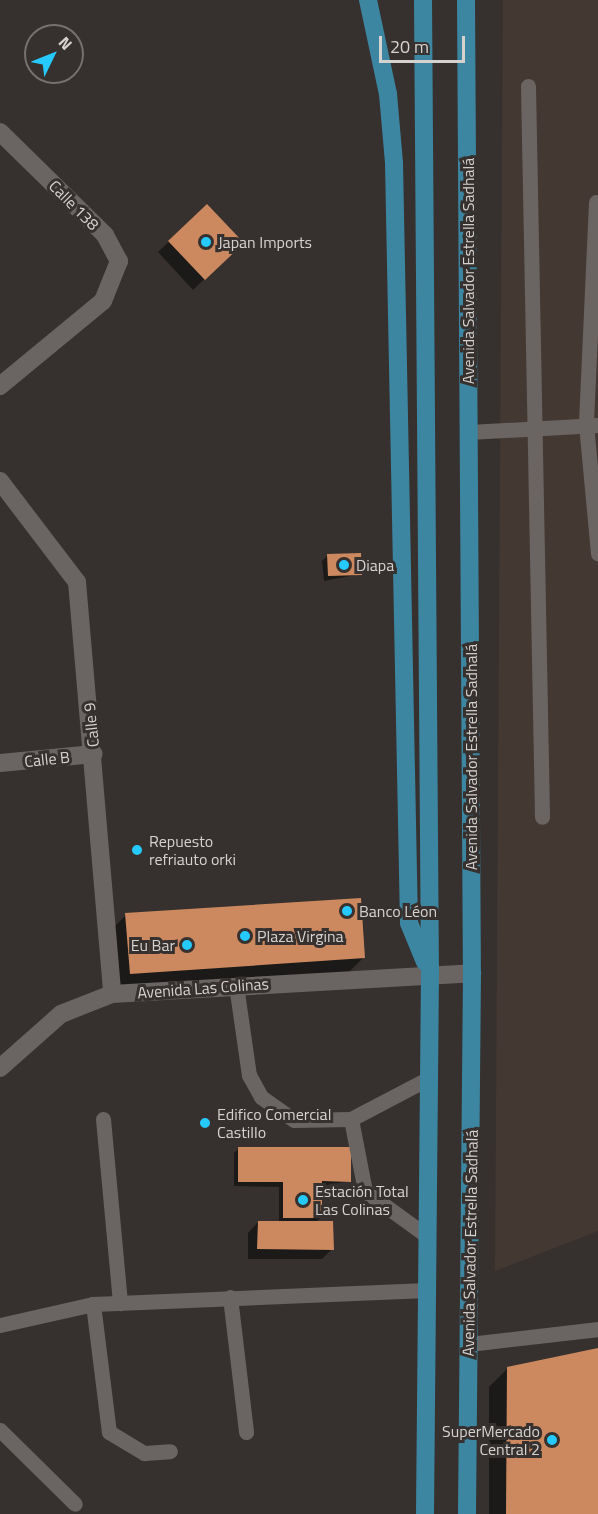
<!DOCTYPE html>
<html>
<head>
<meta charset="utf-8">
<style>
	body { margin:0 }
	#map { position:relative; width:598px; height:1514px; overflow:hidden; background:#36312e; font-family:"Titillium Web",sans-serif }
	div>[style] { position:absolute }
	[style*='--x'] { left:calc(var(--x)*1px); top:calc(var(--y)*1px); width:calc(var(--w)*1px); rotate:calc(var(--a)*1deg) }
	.built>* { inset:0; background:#433832 }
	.shadow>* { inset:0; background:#0007 }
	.building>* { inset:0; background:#cc8960 }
	.service>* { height:15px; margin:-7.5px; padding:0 7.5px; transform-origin:7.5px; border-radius:7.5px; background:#6a6562 }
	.minor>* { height:18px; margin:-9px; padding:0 9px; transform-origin:9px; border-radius:9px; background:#6a6562 }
	.trunk>* { height:18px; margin:-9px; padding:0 9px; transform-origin:9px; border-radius:9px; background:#3c86a2 }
	.dots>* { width:16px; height:16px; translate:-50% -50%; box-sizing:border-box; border:3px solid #36312e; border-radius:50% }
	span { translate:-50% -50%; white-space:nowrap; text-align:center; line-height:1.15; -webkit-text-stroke:6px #36312e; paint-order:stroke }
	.street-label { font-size:16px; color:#d5d2d0 }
	.poi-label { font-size:16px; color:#d5d2d0 }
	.left { translate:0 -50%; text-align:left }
	.right { translate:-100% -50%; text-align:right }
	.north { position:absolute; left:24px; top:24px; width:60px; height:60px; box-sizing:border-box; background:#36312e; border:2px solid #76716f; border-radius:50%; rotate:47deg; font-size:16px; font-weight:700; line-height:24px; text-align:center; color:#d5d2d0 }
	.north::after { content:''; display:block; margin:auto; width:21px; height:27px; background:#26c9fe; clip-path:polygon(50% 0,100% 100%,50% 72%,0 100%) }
	.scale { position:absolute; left:379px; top:36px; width:86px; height:27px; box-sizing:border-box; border:3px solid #d5d2d0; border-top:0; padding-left:8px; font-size:18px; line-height:21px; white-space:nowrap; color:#d5d2d0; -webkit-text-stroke:4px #36312e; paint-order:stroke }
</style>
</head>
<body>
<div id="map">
	<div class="built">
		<div style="clip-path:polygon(503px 0,598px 0,598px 1231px,495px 1271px)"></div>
	</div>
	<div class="shadow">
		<div style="clip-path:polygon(207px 206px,232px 253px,193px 290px,158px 252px)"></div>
		<div style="clip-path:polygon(327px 556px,361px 574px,324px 581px,322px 561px)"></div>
		<div style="clip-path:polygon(126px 915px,363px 958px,345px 976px,112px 991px,108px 933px)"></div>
		<div style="clip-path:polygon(239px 1148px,350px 1181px,321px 1186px,321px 1217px,316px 1222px,332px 1249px,322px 1259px,248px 1259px,248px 1233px,258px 1222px,279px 1222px,279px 1187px,234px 1186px,234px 1153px)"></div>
		<div style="clip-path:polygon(598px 1350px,598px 1514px,489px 1514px,489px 1387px,508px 1368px)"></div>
	</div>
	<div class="building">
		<div style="clip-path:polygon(207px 204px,244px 243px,205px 280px,168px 241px)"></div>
		<div style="clip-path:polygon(361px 553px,362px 575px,328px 576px,327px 554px)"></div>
		<div style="clip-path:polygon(361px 898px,365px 958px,130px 974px,125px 913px)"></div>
		<div style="clip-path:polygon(238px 1147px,351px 1147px,351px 1182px,322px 1181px,322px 1218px,283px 1218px,283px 1182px,238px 1182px)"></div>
		<div style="clip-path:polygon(258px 1221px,333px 1221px,334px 1250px,257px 1249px)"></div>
		<div style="clip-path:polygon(598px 1348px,598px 1514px,506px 1514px,507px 1367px)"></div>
	</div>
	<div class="service">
		<div style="--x:528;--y:86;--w:731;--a:88.9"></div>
		<div style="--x:596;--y:202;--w:222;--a:92.6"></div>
		<div style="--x:586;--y:424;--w:130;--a:84.7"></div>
		<div style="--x:469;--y:432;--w:129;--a:-3.1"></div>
		<div style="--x:236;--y:985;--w:91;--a:81.8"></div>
		<div style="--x:249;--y:1075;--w:25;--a:61"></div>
		<div style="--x:261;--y:1097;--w:40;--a:34.9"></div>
		<div style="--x:294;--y:1120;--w:57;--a:-1"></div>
		<div style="--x:351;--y:1119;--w:88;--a:-27.7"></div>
		<div style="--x:103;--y:1119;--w:185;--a:84.7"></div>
		<div style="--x:351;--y:1119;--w:73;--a:79"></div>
		<div style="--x:365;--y:1191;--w:77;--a:36"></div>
		<div style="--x:230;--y:1297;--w:136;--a:83.2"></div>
		<div style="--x:93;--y:1304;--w:129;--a:82.9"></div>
		<div style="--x:109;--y:1432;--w:41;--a:31"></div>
		<div style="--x:144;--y:1453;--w:26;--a:-4"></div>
		<div style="--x:0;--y:1325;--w:95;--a:-12.7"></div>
		<div style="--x:93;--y:1304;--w:334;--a:-2.4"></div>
		<div style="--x:469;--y:1344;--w:130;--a:-6.6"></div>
		<div style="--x:0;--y:1430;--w:105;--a:44.6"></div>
	</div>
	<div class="minor">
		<div style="--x:0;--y:132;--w:147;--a:44.4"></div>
		<div style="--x:105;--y:235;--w:30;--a:62"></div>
		<div style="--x:119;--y:261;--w:43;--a:111.8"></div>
		<div style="--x:103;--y:301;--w:134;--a:140.5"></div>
		<div style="--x:0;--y:481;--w:127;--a:52.7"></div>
		<div style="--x:77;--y:582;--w:413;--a:85.1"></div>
		<div style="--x:0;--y:763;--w:94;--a:-5.5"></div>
		<div style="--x:0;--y:1068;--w:81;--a:-41.5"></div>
		<div style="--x:61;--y:1014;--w:55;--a:-21.4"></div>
		<div style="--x:112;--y:994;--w:361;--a:-3.3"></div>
	</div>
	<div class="trunk">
		<div style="--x:368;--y:0;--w:96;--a:78"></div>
		<div style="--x:388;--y:94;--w:69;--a:85"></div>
		<div style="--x:394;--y:163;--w:760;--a:88.87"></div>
		<div style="--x:409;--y:923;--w:42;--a:67.7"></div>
		<div style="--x:423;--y:0;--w:972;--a:89.59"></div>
		<div style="--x:430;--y:972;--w:542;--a:90.53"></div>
		<div style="--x:466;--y:0;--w:973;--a:89.65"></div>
		<div style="--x:472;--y:973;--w:541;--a:90.53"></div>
	</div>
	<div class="dots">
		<div style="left:206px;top:242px;background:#26c9fe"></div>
		<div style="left:344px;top:565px;background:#26c9fe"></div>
		<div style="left:137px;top:850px;background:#26c9fe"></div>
		<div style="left:347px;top:911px;background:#26c9fe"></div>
		<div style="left:245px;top:936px;background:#26c9fe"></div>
		<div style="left:187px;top:945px;background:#26c9fe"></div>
		<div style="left:205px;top:1123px;background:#26c9fe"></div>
		<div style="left:303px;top:1200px;background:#26c9fe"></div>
		<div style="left:552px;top:1440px;background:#26c9fe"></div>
	</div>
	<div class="street-label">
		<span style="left:74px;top:205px;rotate:45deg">Calle 138</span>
		<span style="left:468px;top:271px;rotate:-90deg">Avenida Salvador Estrella Sadhalá</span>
		<span style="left:91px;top:725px;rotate:-96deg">Calle 9</span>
		<span style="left:471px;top:757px;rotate:-90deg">Avenida Salvador Estrella Sadhalá</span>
		<span style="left:47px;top:759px;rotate:-6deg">Calle B</span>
		<span style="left:203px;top:988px;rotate:-4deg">Avenida Las Colinas</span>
		<span style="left:470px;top:1243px;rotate:-89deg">Avenida Salvador Estrella Sadhalá</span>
	</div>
	<div class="poi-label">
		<span class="left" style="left:218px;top:242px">Japan Imports</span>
		<span class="left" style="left:356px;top:565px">Diapa</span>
		<span class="left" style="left:149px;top:850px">Repuesto<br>refriauto orki</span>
		<span class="left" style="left:359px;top:911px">Banco Léon</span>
		<span class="left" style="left:257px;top:936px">Plaza Virgina</span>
		<span class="right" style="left:175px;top:945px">Eu Bar</span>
		<span class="left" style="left:217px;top:1123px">Edifico Comercial<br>Castillo</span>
		<span class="left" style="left:315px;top:1200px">Estación Total<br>Las Colinas</span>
		<span class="right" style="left:540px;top:1440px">SuperMercado<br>Central 2</span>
	</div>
	<div class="north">N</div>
	<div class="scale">20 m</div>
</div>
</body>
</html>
